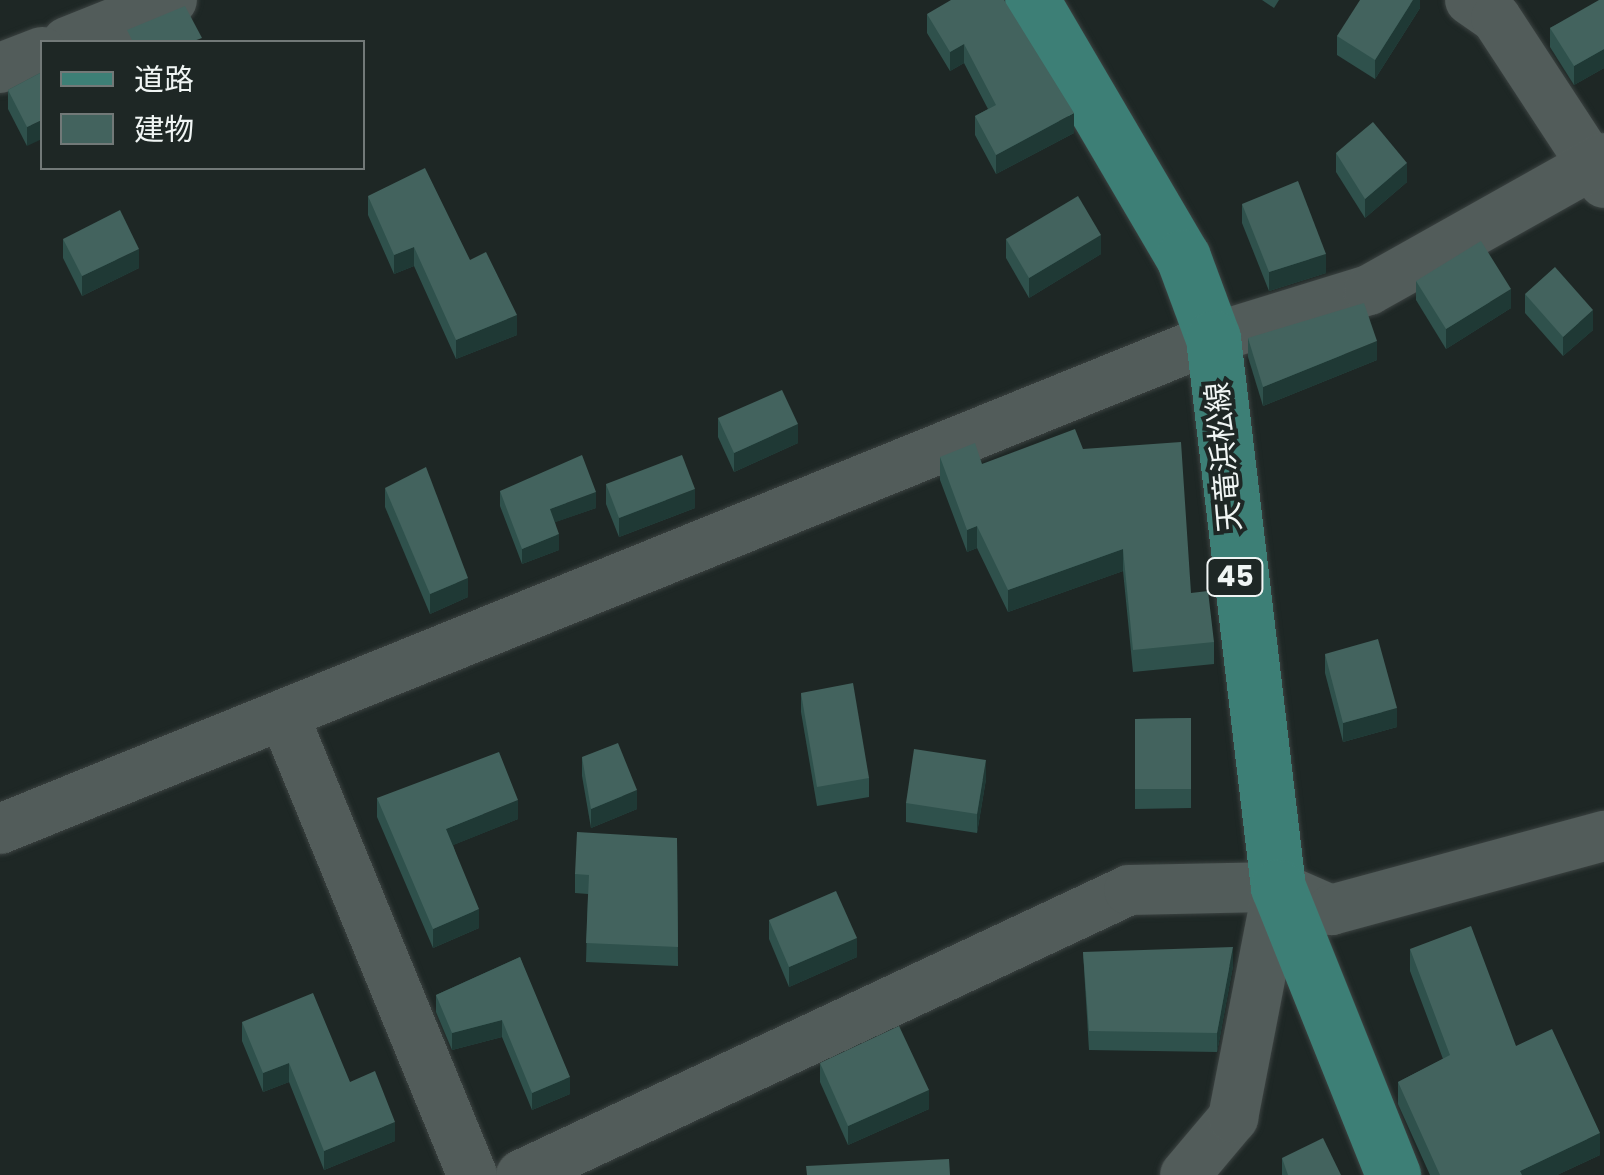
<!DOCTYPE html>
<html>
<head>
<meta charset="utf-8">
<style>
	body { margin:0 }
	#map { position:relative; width:1604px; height:1175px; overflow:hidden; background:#1e2725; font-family:Poppins,"Noto Sans JP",sans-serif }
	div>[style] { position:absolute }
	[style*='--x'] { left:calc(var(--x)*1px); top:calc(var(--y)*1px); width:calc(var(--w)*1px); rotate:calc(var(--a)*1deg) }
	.roads { filter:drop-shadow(0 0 2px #3b4241) drop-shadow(0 0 2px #3b4241) }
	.minor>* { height:50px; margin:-25px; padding:0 25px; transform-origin:25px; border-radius:25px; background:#525c5a }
	.major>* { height:55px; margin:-27.5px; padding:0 27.5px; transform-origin:27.5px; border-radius:27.5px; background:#3d7f76 }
	.wall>* { inset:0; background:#2f514c }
	.shaded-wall>* { inset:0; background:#1f3935 }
	.building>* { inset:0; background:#43635e }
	span { translate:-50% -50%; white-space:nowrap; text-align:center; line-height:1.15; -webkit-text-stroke:8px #1e2725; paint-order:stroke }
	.shield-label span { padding:2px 8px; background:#1e2725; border:2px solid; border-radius:8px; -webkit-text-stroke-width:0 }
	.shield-label { font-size:28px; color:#f0f5f4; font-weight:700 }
	.street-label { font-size:30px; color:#f0f5f4 }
	.legend { position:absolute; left:40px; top:40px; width:325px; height:130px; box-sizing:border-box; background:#1e2725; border:2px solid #727978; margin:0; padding:12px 18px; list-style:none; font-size:30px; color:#f0f5f4 }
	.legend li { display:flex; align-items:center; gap:20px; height:50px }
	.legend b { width:50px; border:2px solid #727978 }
</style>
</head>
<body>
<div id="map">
	<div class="roads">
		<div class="minor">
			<div style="--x:1470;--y:0;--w:32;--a:35"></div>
			<div style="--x:1496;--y:18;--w:197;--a:56.8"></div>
			<div style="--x:67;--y:42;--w:113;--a:-21.8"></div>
			<div style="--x:0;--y:68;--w:45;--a:-20.9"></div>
			<div style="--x:284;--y:716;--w:496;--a:67.7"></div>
			<div style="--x:0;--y:829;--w:1309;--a:-22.04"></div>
			<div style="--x:1213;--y:338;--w:163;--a:-17.1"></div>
			<div style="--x:1369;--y:290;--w:270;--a:-29.3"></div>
			<div style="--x:521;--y:1175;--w:671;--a:-25.11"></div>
			<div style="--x:1129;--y:890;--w:149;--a:-1.2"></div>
			<div style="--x:1278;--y:887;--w:58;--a:23.5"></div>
			<div style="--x:1331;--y:910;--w:283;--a:-15.2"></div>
			<div style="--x:1185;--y:1175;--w:75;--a:-49.9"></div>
			<div style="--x:1233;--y:1118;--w:235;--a:-79"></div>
		</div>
		<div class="major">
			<div style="--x:1032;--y:0;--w:298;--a:59.6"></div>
			<div style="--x:1183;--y:257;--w:86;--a:69.7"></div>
			<div style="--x:1213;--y:338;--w:553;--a:83.25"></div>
			<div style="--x:1278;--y:887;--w:310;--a:68.2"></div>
		</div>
	</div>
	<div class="wall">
		<div style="clip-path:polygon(1262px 0,1279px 0,1274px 8px)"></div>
		<div style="clip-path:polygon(1420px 0,1420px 8px,1375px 79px,1337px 55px,1337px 36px)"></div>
		<div style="clip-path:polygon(1604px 0,1604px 68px,1574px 85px,1550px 47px,1550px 28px)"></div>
		<div style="clip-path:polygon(927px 14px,1074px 133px,996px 174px,975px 135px,975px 116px,988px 109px,964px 63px,950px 71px,927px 33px)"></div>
		<div style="clip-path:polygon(42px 72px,27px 146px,8px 109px,8px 90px)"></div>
		<div style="clip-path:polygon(1336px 153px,1407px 182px,1365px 218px,1336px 172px)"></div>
		<div style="clip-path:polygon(368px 196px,470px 260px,517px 335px,456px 359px,414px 266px,394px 274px,368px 215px)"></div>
		<div style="clip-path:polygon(1242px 204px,1326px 273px,1269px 291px,1242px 223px)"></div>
		<div style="clip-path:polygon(63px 239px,139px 268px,82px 296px,63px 258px)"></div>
		<div style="clip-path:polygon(1006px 239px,1101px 254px,1029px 298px,1006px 258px)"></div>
		<div style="clip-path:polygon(1416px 281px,1511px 308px,1446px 349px,1416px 300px)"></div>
		<div style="clip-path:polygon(1525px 294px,1593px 330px,1563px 356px,1525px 313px)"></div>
		<div style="clip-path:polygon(1248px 338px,1377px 360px,1263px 406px,1248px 357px)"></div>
		<div style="clip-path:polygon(718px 418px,798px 443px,734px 472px,718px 437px)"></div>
		<div style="clip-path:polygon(1083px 449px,1191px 593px,1214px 642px,1214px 664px,1133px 672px,1123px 571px,1008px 612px,977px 548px,967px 552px,940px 480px,940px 457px,982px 464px)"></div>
		<div style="clip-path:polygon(606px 484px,695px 508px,619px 537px,606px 504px)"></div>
		<div style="clip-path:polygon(385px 488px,468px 597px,430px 614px,385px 507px)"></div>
		<div style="clip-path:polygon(500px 491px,596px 508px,555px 522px,559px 550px,522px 564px,500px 506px)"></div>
		<div style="clip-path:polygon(1325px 654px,1397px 727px,1343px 742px,1325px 673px)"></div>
		<div style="clip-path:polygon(801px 693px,869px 778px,869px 797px,817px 806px,801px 712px)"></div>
		<div style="clip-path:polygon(1191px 718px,1191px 808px,1135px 809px,1135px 719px)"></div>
		<div style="clip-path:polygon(582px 757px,637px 809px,591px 828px,582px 776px)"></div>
		<div style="clip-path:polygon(986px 779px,977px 833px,906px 822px,906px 803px)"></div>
		<div style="clip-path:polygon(377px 798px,518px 819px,453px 845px,479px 928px,433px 948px,377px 817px)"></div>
		<div style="clip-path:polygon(677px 838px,678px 966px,586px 962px,588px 894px,575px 893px,575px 874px)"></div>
		<div style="clip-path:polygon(769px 920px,857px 957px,789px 987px,769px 939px)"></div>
		<div style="clip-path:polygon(1410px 949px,1516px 1046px,1600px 1155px,1557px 1175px,1430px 1175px,1398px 1104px,1398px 1082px,1443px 1059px,1410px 971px)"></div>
		<div style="clip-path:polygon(1083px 952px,1233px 966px,1217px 1052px,1089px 1050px)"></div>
		<div style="clip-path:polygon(520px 957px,570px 1094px,532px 1110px,502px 1037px,452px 1050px,436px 1012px,436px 995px)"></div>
		<div style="clip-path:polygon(242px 1022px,350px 1082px,395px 1141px,324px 1170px,289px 1082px,263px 1092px,242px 1041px)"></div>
		<div style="clip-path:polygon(820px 1063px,929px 1109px,848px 1145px,820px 1082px)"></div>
		<div style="clip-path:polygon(1282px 1158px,1341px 1175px,1282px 1175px)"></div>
	</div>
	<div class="shaded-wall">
		<div style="clip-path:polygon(1413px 0,1420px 0,1420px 8px,1375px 79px,1375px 60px)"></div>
		<div style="clip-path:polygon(964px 44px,964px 63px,950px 71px,950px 52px)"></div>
		<div style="clip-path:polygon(1604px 49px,1604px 68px,1574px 85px,1574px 66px)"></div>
		<div style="clip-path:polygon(1074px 113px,1074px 133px,996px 174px,996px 155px)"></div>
		<div style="clip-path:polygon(42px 120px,42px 139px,27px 146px,27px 127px)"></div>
		<div style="clip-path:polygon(1407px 163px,1407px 182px,1365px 218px,1365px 199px)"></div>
		<div style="clip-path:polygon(1101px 235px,1101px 254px,1029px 298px,1029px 278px)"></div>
		<div style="clip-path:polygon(414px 247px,414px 266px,394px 274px,394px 255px)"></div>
		<div style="clip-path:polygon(139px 249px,139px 268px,82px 296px,82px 276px)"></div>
		<div style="clip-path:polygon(1326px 254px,1326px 273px,1269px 291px,1269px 272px)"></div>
		<div style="clip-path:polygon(1511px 289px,1511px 308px,1446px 349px,1446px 329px)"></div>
		<div style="clip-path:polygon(1593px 310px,1593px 330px,1563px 356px,1563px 337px)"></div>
		<div style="clip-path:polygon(517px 315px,517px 335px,456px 359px,456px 340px)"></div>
		<div style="clip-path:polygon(1377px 341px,1377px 360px,1263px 406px,1263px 387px)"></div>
		<div style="clip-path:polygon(798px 424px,798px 443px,734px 472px,734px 453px)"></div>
		<div style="clip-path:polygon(695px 489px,695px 508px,619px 537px,619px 518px)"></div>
		<div style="clip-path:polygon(596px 492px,596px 508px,550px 524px,550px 509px)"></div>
		<div style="clip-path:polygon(977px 526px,977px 548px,967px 552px,967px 530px)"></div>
		<div style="clip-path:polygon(559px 534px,559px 550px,522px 564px,522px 549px)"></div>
		<div style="clip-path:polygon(1123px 549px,1123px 571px,1008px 612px,1008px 590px)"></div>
		<div style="clip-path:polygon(468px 578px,468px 597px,430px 614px,430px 594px)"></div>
		<div style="clip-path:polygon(1397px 708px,1397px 727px,1343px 742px,1343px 723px)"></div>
		<div style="clip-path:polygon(986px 760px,986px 779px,977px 833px,977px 814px)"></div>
		<div style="clip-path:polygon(637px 790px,637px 809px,591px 828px,591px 809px)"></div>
		<div style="clip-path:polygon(518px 800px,518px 819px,446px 848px,446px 829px)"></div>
		<div style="clip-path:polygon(479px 909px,479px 928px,433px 948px,433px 929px)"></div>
		<div style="clip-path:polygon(857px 938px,857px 957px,789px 987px,789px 967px)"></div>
		<div style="clip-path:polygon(1233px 947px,1233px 966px,1217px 1052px,1217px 1033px)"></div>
		<div style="clip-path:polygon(502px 1020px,502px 1037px,452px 1050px,452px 1033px)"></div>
		<div style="clip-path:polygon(289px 1063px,289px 1082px,263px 1092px,263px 1073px)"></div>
		<div style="clip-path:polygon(570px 1077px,570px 1094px,532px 1110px,532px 1093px)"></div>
		<div style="clip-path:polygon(929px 1090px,929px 1109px,848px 1145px,848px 1126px)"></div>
		<div style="clip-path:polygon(395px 1122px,395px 1141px,324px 1170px,324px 1151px)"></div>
		<div style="clip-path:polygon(1600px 1133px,1600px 1155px,1557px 1175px,1520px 1175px,1520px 1171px)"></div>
	</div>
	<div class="building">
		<div style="clip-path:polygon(951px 0,1004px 0,1074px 113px,996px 155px,975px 116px,996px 105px,964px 44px,950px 52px,927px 14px)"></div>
		<div style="clip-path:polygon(1360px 0,1413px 0,1375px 60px,1337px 36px)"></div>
		<div style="clip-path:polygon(1599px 0,1604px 0,1604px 49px,1574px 66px,1550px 28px)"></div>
		<div style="clip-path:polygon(185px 6px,202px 38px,191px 42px,133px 42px,127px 30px)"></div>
		<div style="clip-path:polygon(42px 72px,42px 120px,27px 127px,8px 90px)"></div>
		<div style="clip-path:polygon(1373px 122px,1407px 163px,1365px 199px,1336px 153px)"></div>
		<div style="clip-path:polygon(425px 168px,470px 260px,486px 252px,517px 315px,456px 340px,414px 247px,394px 255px,368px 196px)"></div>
		<div style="clip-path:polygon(1298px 181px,1326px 254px,1269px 272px,1242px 204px)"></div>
		<div style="clip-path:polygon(1078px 196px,1101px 235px,1029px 278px,1006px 239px)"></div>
		<div style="clip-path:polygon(120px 210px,139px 249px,82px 276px,63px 239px)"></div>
		<div style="clip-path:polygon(1481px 241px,1511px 289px,1446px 329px,1416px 281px)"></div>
		<div style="clip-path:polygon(1555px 267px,1593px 310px,1563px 337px,1525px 294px)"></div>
		<div style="clip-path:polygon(1364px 303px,1377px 341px,1263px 387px,1248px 338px)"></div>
		<div style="clip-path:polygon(782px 390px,798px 424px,734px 453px,718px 418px)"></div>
		<div style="clip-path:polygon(1075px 429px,1083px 449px,1181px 442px,1191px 593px,1208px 591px,1214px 642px,1133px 650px,1123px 549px,1008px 590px,977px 526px,967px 530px,940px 457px,975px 443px,982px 464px)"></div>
		<div style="clip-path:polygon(582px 455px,596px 492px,550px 509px,559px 534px,522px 549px,500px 491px)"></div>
		<div style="clip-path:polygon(682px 455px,695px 489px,619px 518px,606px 484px)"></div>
		<div style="clip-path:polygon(426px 467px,468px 578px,430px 594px,385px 488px)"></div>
		<div style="clip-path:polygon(1378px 639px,1397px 708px,1343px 723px,1325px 654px)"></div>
		<div style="clip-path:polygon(853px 683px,869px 778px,817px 787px,801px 693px)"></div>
		<div style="clip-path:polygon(1191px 718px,1191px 789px,1135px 789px,1135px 719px)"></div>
		<div style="clip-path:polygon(618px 743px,637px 790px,591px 809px,582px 757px)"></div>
		<div style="clip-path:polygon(914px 749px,986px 760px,977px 814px,906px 803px)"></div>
		<div style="clip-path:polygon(499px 752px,518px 800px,446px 829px,479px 909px,433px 929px,377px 798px)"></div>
		<div style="clip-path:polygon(577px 832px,677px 838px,678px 947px,586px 943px,589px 875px,575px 874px)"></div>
		<div style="clip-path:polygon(836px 891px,857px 938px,789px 967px,769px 920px)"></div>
		<div style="clip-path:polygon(1471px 926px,1516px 1046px,1552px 1029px,1600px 1133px,1520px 1171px,1522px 1175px,1440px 1175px,1398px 1082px,1450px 1055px,1410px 949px)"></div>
		<div style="clip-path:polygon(1233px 947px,1217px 1033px,1089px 1031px,1083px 952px)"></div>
		<div style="clip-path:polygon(520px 957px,570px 1077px,532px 1093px,502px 1020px,452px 1033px,436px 995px)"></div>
		<div style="clip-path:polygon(313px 993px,350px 1082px,375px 1071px,395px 1122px,324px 1151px,289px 1063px,263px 1073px,242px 1022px)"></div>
		<div style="clip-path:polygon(899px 1026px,929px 1090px,848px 1126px,820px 1063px)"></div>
		<div style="clip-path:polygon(1323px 1138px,1341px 1175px,1288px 1175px,1282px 1158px)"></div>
		<div style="clip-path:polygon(949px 1159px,950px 1175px,807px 1175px,806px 1166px)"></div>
	</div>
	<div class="shield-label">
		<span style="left:1235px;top:577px">45</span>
	</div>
	<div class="street-label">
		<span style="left:1224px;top:457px;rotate:-95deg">天竜浜松線</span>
	</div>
	<ul class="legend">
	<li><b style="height:12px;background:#3d7f76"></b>道路</li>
	<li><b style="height:28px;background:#43635e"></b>建物</li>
	</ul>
</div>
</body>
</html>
